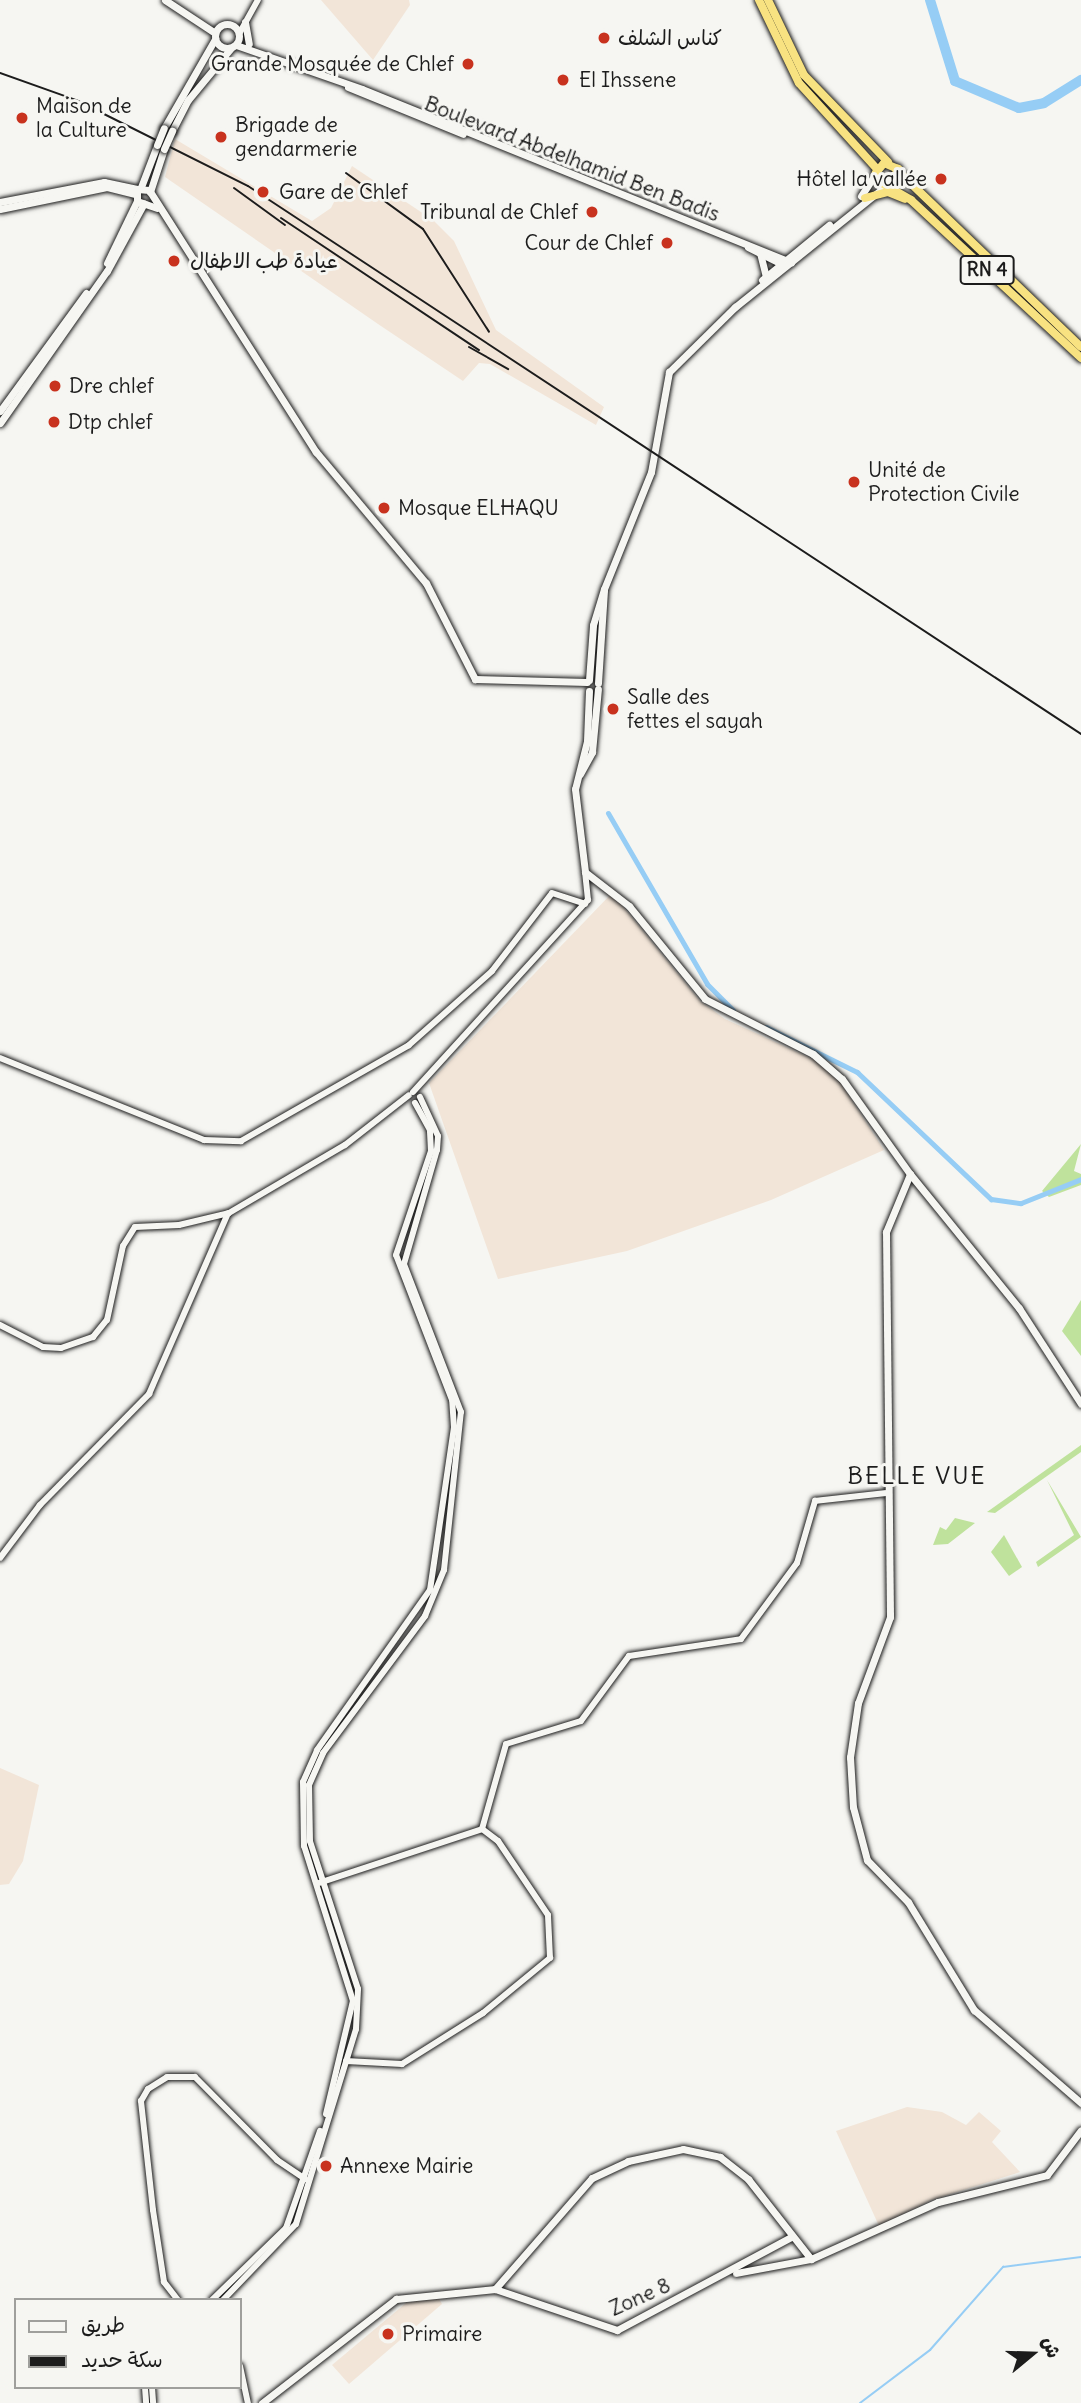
<!DOCTYPE html>
<html>
<head>
<meta charset="utf-8">
<style>
	body { margin:0 }
	#map { position:relative; width:1081px; height:2403px; overflow:hidden; background:#f6f6f2; font-family:Delius,"Playpen Sans Arabic",sans-serif }
	div>[style] { position:absolute }
	[style*='--x'] { left:calc(var(--x)*1px); top:calc(var(--y)*1px); width:calc(var(--w)*1px); rotate:calc(var(--a)*1deg) }
	.built>* { inset:0; background:#f2e5d8 }
	.green>* { inset:0; background:#bfe29c }
	.stream>* { height:2px; margin:-1px; padding:0 1px; transform-origin:1px; border-radius:1px; background:#96cdf5 }
	.canal>* { height:5px; margin:-2.5px; padding:0 2.5px; transform-origin:2.5px; border-radius:2.5px; background:#96cdf5 }
	.river>* { height:10px; margin:-5px; padding:0 5px; transform-origin:5px; border-radius:5px; background:#96cdf5 }
	.roads { filter:drop-shadow(0 0 2px #1c1c1c) drop-shadow(0 0 2px #1c1c1c) }
	.tertiary>* { height:6px; margin:-3px; padding:0 3px; transform-origin:3px; border-radius:3px; background:#f6f6f2 }
	.secondary>* { height:7px; margin:-3.5px; padding:0 3.5px; transform-origin:3.5px; border-radius:3.5px; background:#f6f6f2 }
	.secondary>.ring { margin:-3.5px; padding:0; box-sizing:content-box; background:none; border:7px solid #f6f6f2; border-radius:50% }
	.trunk>* { height:8px; margin:-4px; padding:0 4px; transform-origin:4px; border-radius:4px; background:#f8e281 }
	.rail>* { height:2px; margin:-1px; padding:0 1px; transform-origin:1px; border-radius:1px; background:#1c1c1c }
	.bridges { filter:drop-shadow(0 0 2px #1c1c1c) drop-shadow(0 0 2px #1c1c1c) }
	.secondary-bridge>* { height:7px; margin:-3.5px; padding:0 3.5px; transform-origin:3.5px; border-radius:3.5px; background:#f6f6f2 }
	.dots>* { width:19px; height:19px; translate:-50% -50%; box-sizing:border-box; border:4px solid #f6f6f2; border-radius:50% }
	span { translate:-50% -50%; white-space:nowrap; text-align:center; line-height:1.15; -webkit-text-stroke:6px #f6f6f2; paint-order:stroke }
	.shield-label span { padding:2px 5px; background:#f6f6f2; border:2px solid; border-radius:5px; -webkit-text-stroke-width:0 }
	.shield-label { font-size:19px; color:#1c1c1c; font-weight:700 }
	.poi-label { font-size:21px; color:#1c1c1c }
	.left { translate:0 -50%; text-align:left }
	.right { translate:-100% -50%; text-align:right }
	.street-label { font-size:21px; color:#1c1c1c }
	.quarter-label { font-size:24px; color:#1c1c1c; letter-spacing:2px }
	.legend { position:absolute; left:14px; top:2298px; width:228px; height:91px; box-sizing:border-box; background:#f6f6f2; border:2px solid #9f9f9c; margin:0; padding:9px 12px; list-style:none; font-size:21px; color:#1c1c1c }
	.legend li { display:flex; align-items:center; gap:14px; height:35px }
	.legend b { width:35px; border:2px solid #9f9f9c }
	.north { position:absolute; left:997px; top:2319px; width:70px; height:70px; -webkit-text-stroke:5px #f6f6f2; paint-order:stroke; rotate:71deg; font-size:19px; font-weight:700; line-height:28px; text-align:center; color:#1c1c1c }
	.north::after { content:''; display:block; margin:auto; width:24px; height:32px; background:#1c1c1c; clip-path:polygon(50% 0,100% 100%,50% 72%,0 100%) }
</style>
</head>
<body>
<div id="map">
	<div class="built">
		<div style="clip-path:polygon(321px 0,409px 0,410px 5px,373px 60px)"></div>
		<div style="clip-path:polygon(175px 139px,312px 221px,331px 208px,352px 166px,433px 220px,454px 241px,496px 330px,604px 407px,596px 425px,490px 364px,479px 363px,463px 381px,378px 324px,165px 177px)"></div>
		<div style="clip-path:polygon(612px 893px,700px 1001px,725px 1019px,819px 1062px,840px 1082px,884px 1150px,771px 1200px,627px 1251px,498px 1279px,429px 1083px)"></div>
		<div style="clip-path:polygon(0 1768px,39px 1785px,23px 1861px,9px 1884px,0 1885px)"></div>
		<div style="clip-path:polygon(907px 2107px,942px 2112px,966px 2125px,979px 2112px,1001px 2131px,992px 2142px,1020px 2172px,932px 2200px,879px 2226px,836px 2131px)"></div>
		<div style="clip-path:polygon(438px 2297px,442px 2304px,349px 2384px,332px 2365px,406px 2303px)"></div>
	</div>
	<div class="green">
		<div style="clip-path:polygon(1081px 1144px,1074px 1171px,1081px 1174px,1081px 1185px,1049px 1197px,1042px 1191px)"></div>
		<div style="clip-path:polygon(1081px 1300px,1081px 1356px,1062px 1331px)"></div>
		<div style="clip-path:polygon(1081px 1445px,1081px 1452px,995px 1513px,987px 1512px)"></div>
		<div style="clip-path:polygon(1047px 1480px,1081px 1537px,1038px 1567px,1036px 1562px,1074px 1535px)"></div>
		<div style="clip-path:polygon(955px 1518px,975px 1523px,948px 1544px,933px 1545px,940px 1527px,946px 1530px)"></div>
		<div style="clip-path:polygon(1004px 1535px,1022px 1567px,1009px 1576px,991px 1552px)"></div>
	</div>
	<div class="stream">
		<div style="--x:860;--y:2403;--w:88;--a:-37.1"></div>
		<div style="--x:930;--y:2350;--w:111;--a:-48.7"></div>
		<div style="--x:1003;--y:2267;--w:79;--a:-7.3"></div>
	</div>
	<div class="canal">
		<div style="--x:608;--y:813;--w:198;--a:59.9"></div>
		<div style="--x:707;--y:984;--w:37;--a:45"></div>
		<div style="--x:766;--y:1027;--w:102;--a:26.3"></div>
		<div style="--x:857;--y:1072;--w:185;--a:43.5"></div>
		<div style="--x:991;--y:1199;--w:30;--a:8"></div>
		<div style="--x:1021;--y:1203;--w:65;--a:-21.8"></div>
	</div>
	<div class="river">
		<div style="--x:930;--y:0;--w:85;--a:72.8"></div>
		<div style="--x:955;--y:81;--w:69;--a:22.9"></div>
		<div style="--x:1019;--y:108;--w:25;--a:-11"></div>
		<div style="--x:1044;--y:103;--w:44;--a:-31.9"></div>
	</div>
	<div class="roads">
		<div class="tertiary">
			<div style="--x:239;--y:34;--w:39;--a:-61"></div>
			<div style="--x:0;--y:1058;--w:220;--a:21.9"></div>
			<div style="--x:204;--y:1140;--w:37;--a:2"></div>
			<div style="--x:241;--y:1141;--w:193;--a:-29.7"></div>
			<div style="--x:409;--y:1045;--w:111;--a:-41.7"></div>
			<div style="--x:492;--y:971;--w:98;--a:-52.4"></div>
			<div style="--x:552;--y:893;--w:35;--a:18"></div>
			<div style="--x:413;--y:1092;--w:260;--a:-47.7"></div>
			<div style="--x:588;--y:900;--w:28;--a:-96"></div>
			<div style="--x:0;--y:1325;--w:48;--a:27.1"></div>
			<div style="--x:43;--y:1347;--w:18;--a:3"></div>
			<div style="--x:61;--y:1348;--w:34;--a:-19"></div>
			<div style="--x:93;--y:1337;--w:22;--a:-51"></div>
			<div style="--x:107;--y:1320;--w:76;--a:-77.8"></div>
			<div style="--x:123;--y:1246;--w:22;--a:-58"></div>
			<div style="--x:135;--y:1227;--w:44;--a:-2.6"></div>
			<div style="--x:179;--y:1225;--w:51;--a:-13.5"></div>
			<div style="--x:229;--y:1213;--w:134;--a:-30.4"></div>
			<div style="--x:345;--y:1145;--w:81;--a:-38"></div>
			<div style="--x:0;--y:1558;--w:66;--a:-53"></div>
			<div style="--x:40;--y:1505;--w:156;--a:-45.5"></div>
			<div style="--x:149;--y:1394;--w:197;--a:-66.4"></div>
			<div style="--x:319;--y:1883;--w:172;--a:-18.3"></div>
			<div style="--x:482;--y:1829;--w:88;--a:-74.2"></div>
			<div style="--x:506;--y:1744;--w:78;--a:-17"></div>
			<div style="--x:581;--y:1721;--w:81;--a:-53.6"></div>
			<div style="--x:629;--y:1656;--w:113;--a:-8.6"></div>
			<div style="--x:741;--y:1639;--w:94;--a:-53.6"></div>
			<div style="--x:797;--y:1563;--w:65;--a:-73.8"></div>
			<div style="--x:815;--y:1501;--w:71;--a:-6.4"></div>
			<div style="--x:346;--y:2061;--w:56;--a:3.1"></div>
			<div style="--x:402;--y:2064;--w:96;--a:-32.2"></div>
			<div style="--x:483;--y:2013;--w:87;--a:-39.4"></div>
			<div style="--x:550;--y:1958;--w:43;--a:-92.7"></div>
			<div style="--x:548;--y:1915;--w:89;--a:-124"></div>
			<div style="--x:498;--y:1841;--w:20;--a:-143"></div>
			<div style="--x:326;--y:2114;--w:116;--a:-76.6"></div>
			<div style="--x:353;--y:2001;--w:163;--a:-107.5"></div>
			<div style="--x:304;--y:1846;--w:64;--a:-90.9"></div>
			<div style="--x:303;--y:1782;--w:35;--a:-66"></div>
			<div style="--x:317;--y:1750;--w:196;--a:-54.8"></div>
			<div style="--x:430;--y:1590;--w:165;--a:-81.6"></div>
			<div style="--x:454;--y:1427;--w:27;--a:-94"></div>
			<div style="--x:452;--y:1400;--w:155;--a:-111.1"></div>
			<div style="--x:396;--y:1255;--w:110;--a:-71.4"></div>
			<div style="--x:431;--y:1151;--w:21;--a:-93"></div>
			<div style="--x:430;--y:1130;--w:31;--a:-119"></div>
			<div style="--x:178;--y:2300;--w:23;--a:-128"></div>
			<div style="--x:164;--y:2282;--w:73;--a:-98.7"></div>
			<div style="--x:153;--y:2210;--w:110;--a:-96.3"></div>
			<div style="--x:141;--y:2101;--w:14;--a:-60"></div>
			<div style="--x:148;--y:2089;--w:22;--a:-32"></div>
			<div style="--x:167;--y:2077;--w:28;--a:0"></div>
			<div style="--x:195;--y:2077;--w:117;--a:45.3"></div>
			<div style="--x:277;--y:2160;--w:34;--a:34"></div>
			<div style="--x:212;--y:2300;--w:103;--a:-44.2"></div>
			<div style="--x:286;--y:2228;--w:103;--a:-70.7"></div>
			<div style="--x:223;--y:2300;--w:105;--a:-46.2"></div>
			<div style="--x:296;--y:2224;--w:204;--a:-72.9"></div>
			<div style="--x:356;--y:2029;--w:40;--a:-87.1"></div>
			<div style="--x:358;--y:1989;--w:156;--a:-108"></div>
			<div style="--x:310;--y:1841;--w:56;--a:-91"></div>
			<div style="--x:309;--y:1785;--w:35;--a:-66"></div>
			<div style="--x:323;--y:1753;--w:171;--a:-53.3"></div>
			<div style="--x:425;--y:1616;--w:50;--a:-67.6"></div>
			<div style="--x:444;--y:1570;--w:159;--a:-83.9"></div>
			<div style="--x:461;--y:1412;--w:159;--a:-111.1"></div>
			<div style="--x:404;--y:1264;--w:119;--a:-73.9"></div>
			<div style="--x:437;--y:1150;--w:14;--a:-86"></div>
			<div style="--x:438;--y:1136;--w:43;--a:-114.8"></div>
			<div style="--x:240;--y:2366;--w:38;--a:78"></div>
			<div style="--x:145;--y:2387;--w:16;--a:86"></div>
			<div style="--x:152;--y:2387;--w:16;--a:86"></div>
		</div>
		<div class="secondary">
			<div style="--x:165;--y:0;--w:60;--a:33.4"></div>
			<div style="--x:245;--y:22;--w:22;--a:80"></div>
			<div class="ring" style="left:215px;top:24px;width:17px;height:17px"></div>
			<div style="--x:236;--y:45;--w:133;--a:19.2"></div>
			<div style="--x:362;--y:89;--w:463;--a:22"></div>
			<div style="--x:348;--y:87;--w:124;--a:22.2"></div>
			<div style="--x:164;--y:128;--w:103;--a:-60.2"></div>
			<div style="--x:172;--y:131;--w:35;--a:-63"></div>
			<div style="--x:188;--y:100;--w:67;--a:-50.4"></div>
			<div style="--x:141;--y:187;--w:45;--a:-69.1"></div>
			<div style="--x:150;--y:192;--w:45;--a:-72"></div>
			<div style="--x:861;--y:196;--w:27;--a:-57"></div>
			<div style="--x:0;--y:202;--w:106;--a:-10.9"></div>
			<div style="--x:104;--y:182;--w:35;--a:12"></div>
			<div style="--x:157;--y:208;--w:21;--a:-161"></div>
			<div style="--x:137;--y:201;--w:12;--a:-90"></div>
			<div style="--x:137;--y:189;--w:12;--a:5"></div>
			<div style="--x:149;--y:190;--w:311;--a:57.5"></div>
			<div style="--x:316;--y:452;--w:171;--a:50"></div>
			<div style="--x:426;--y:583;--w:108;--a:63"></div>
			<div style="--x:475;--y:679;--w:112;--a:1.5"></div>
			<div style="--x:0;--y:209;--w:109;--a:-11.6"></div>
			<div style="--x:107;--y:187;--w:29;--a:14"></div>
			<div style="--x:748;--y:247;--w:42;--a:26.6"></div>
			<div style="--x:760;--y:253;--w:25;--a:76"></div>
			<div style="--x:107;--y:263;--w:69;--a:-64.2"></div>
			<div style="--x:762;--y:280;--w:87;--a:-39.4"></div>
			<div style="--x:0;--y:411;--w:146;--a:-53.9"></div>
			<div style="--x:0;--y:423;--w:186;--a:-54.9"></div>
			<div style="--x:107;--y:271;--w:77;--a:-61.4"></div>
			<div style="--x:589;--y:680;--w:55;--a:-85.8"></div>
			<div style="--x:593;--y:625;--w:37;--a:-73"></div>
			<div style="--x:598;--y:683;--w:94;--a:-86.3"></div>
			<div style="--x:604;--y:589;--w:126;--a:-68.1"></div>
			<div style="--x:651;--y:472;--w:102;--a:-79.8"></div>
			<div style="--x:669;--y:372;--w:93;--a:-44.6"></div>
			<div style="--x:735;--y:307;--w:195;--a:-38.8"></div>
			<div style="--x:589;--y:691;--w:50;--a:92.3"></div>
			<div style="--x:587;--y:741;--w:49;--a:104"></div>
			<div style="--x:575;--y:789;--w:84;--a:83.1"></div>
			<div style="--x:585;--y:872;--w:56;--a:37.7"></div>
			<div style="--x:629;--y:906;--w:120;--a:50.7"></div>
			<div style="--x:705;--y:999;--w:121;--a:27"></div>
			<div style="--x:813;--y:1054;--w:38;--a:41"></div>
			<div style="--x:842;--y:1079;--w:117;--a:54.4"></div>
			<div style="--x:910;--y:1174;--w:173;--a:50.9"></div>
			<div style="--x:1019;--y:1308;--w:114;--a:57.1"></div>
			<div style="--x:580;--y:774;--w:25;--a:-61"></div>
			<div style="--x:592;--y:752;--w:63;--a:-84.6"></div>
			<div style="--x:910;--y:1174;--w:63;--a:112.5"></div>
			<div style="--x:886;--y:1232;--w:385;--a:89.4"></div>
			<div style="--x:890;--y:1617;--w:92;--a:110.4"></div>
			<div style="--x:858;--y:1703;--w:55;--a:98.4"></div>
			<div style="--x:850;--y:1757;--w:50;--a:86.6"></div>
			<div style="--x:853;--y:1807;--w:55;--a:75.2"></div>
			<div style="--x:867;--y:1860;--w:59;--a:45.7"></div>
			<div style="--x:908;--y:1902;--w:127;--a:58.6"></div>
			<div style="--x:974;--y:2010;--w:142;--a:41"></div>
			<div style="--x:736;--y:2273;--w:76;--a:-10.6"></div>
			<div style="--x:495;--y:2289;--w:129;--a:18.6"></div>
			<div style="--x:617;--y:2330;--w:197;--a:-28.1"></div>
			<div style="--x:262;--y:2403;--w:170;--a:-37.8"></div>
			<div style="--x:396;--y:2299;--w:100;--a:-5.8"></div>
			<div style="--x:495;--y:2289;--w:147;--a:-48.9"></div>
			<div style="--x:592;--y:2178;--w:40;--a:-25"></div>
			<div style="--x:628;--y:2161;--w:56;--a:-12.3"></div>
			<div style="--x:683;--y:2149;--w:38;--a:12"></div>
			<div style="--x:720;--y:2157;--w:36;--a:38"></div>
			<div style="--x:748;--y:2179;--w:102;--a:51.8"></div>
			<div style="--x:811;--y:2259;--w:139;--a:-24.2"></div>
			<div style="--x:938;--y:2202;--w:112;--a:-13.9"></div>
			<div style="--x:1047;--y:2175;--w:56;--a:-52.9"></div>
		</div>
		<div class="trunk">
			<div style="--x:759;--y:0;--w:92;--a:64.3"></div>
			<div style="--x:799;--y:83;--w:116;--a:47.8"></div>
			<div style="--x:768;--y:0;--w:83;--a:64.4"></div>
			<div style="--x:804;--y:75;--w:121;--a:46"></div>
			<div style="--x:899;--y:172;--w:252;--a:43.9"></div>
			<div style="--x:891;--y:184;--w:17;--a:-65"></div>
			<div style="--x:898;--y:169;--w:15;--a:-157"></div>
			<div style="--x:884;--y:163;--w:13;--a:129"></div>
			<div style="--x:876;--y:173;--w:10;--a:66"></div>
			<div style="--x:880;--y:182;--w:36;--a:30"></div>
			<div style="--x:911;--y:200;--w:232;--a:42.9"></div>
			<div style="--x:865;--y:198;--w:24;--a:-15"></div>
			<div style="--x:888;--y:192;--w:18;--a:22"></div>
		</div>
	</div>
	<div class="rail">
		<div style="--x:0;--y:73;--w:81;--a:19.6"></div>
		<div style="--x:76;--y:100;--w:192;--a:26.6"></div>
		<div style="--x:248;--y:186;--w:997;--a:33.34"></div>
		<div style="--x:346;--y:173;--w:95;--a:36"></div>
		<div style="--x:423;--y:229;--w:122;--a:57.3"></div>
		<div style="--x:234;--y:188;--w:63;--a:36"></div>
		<div style="--x:281;--y:218;--w:238;--a:33.7"></div>
		<div style="--x:469;--y:347;--w:45;--a:29.4"></div>
	</div>
	<div class="bridges">
		<div class="secondary-bridge">
			<div style="--x:157;--y:145;--w:18;--a:-68"></div>
			<div style="--x:164;--y:149;--w:20;--a:-66"></div>
		</div>
	</div>
	<div class="dots">
		<div style="left:604px;top:38px;background:#c8321e"></div>
		<div style="left:468px;top:64px;background:#c8321e"></div>
		<div style="left:563px;top:80px;background:#c8321e"></div>
		<div style="left:22px;top:118px;background:#c8321e"></div>
		<div style="left:221px;top:137px;background:#c8321e"></div>
		<div style="left:941px;top:179px;background:#c8321e"></div>
		<div style="left:263px;top:192px;background:#c8321e"></div>
		<div style="left:592px;top:212px;background:#c8321e"></div>
		<div style="left:667px;top:243px;background:#c8321e"></div>
		<div style="left:174px;top:261px;background:#c8321e"></div>
		<div style="left:55px;top:386px;background:#c8321e"></div>
		<div style="left:54px;top:422px;background:#c8321e"></div>
		<div style="left:854px;top:482px;background:#c8321e"></div>
		<div style="left:384px;top:508px;background:#c8321e"></div>
		<div style="left:613px;top:709px;background:#c8321e"></div>
		<div style="left:326px;top:2166px;background:#c8321e"></div>
		<div style="left:388px;top:2334px;background:#c8321e"></div>
	</div>
	<div class="shield-label">
		<span style="left:987px;top:270px">RN 4</span>
	</div>
	<div class="poi-label">
		<span class="left" style="left:618px;top:38px">كناس الشلف</span>
		<span class="right" style="left:454px;top:64px">Grande Mosquée de Chlef</span>
		<span class="left" style="left:579px;top:80px">El Ihssene</span>
		<span class="left" style="left:36px;top:118px">Maison de<br>la Culture</span>
		<span class="left" style="left:235px;top:137px">Brigade de<br>gendarmerie</span>
		<span class="right" style="left:927px;top:179px">Hôtel la vallée</span>
		<span class="left" style="left:279px;top:192px">Gare de Chlef</span>
		<span class="right" style="left:578px;top:212px">Tribunal de Chlef</span>
		<span class="right" style="left:653px;top:243px">Cour de Chlef</span>
		<span class="left" style="left:190px;top:261px">عيادة طب الاطفال</span>
		<span class="left" style="left:69px;top:386px">Dre chlef</span>
		<span class="left" style="left:68px;top:422px">Dtp chlef</span>
		<span class="left" style="left:868px;top:482px">Unité de<br>Protection Civile</span>
		<span class="left" style="left:398px;top:508px">Mosque ELHAQU</span>
		<span class="left" style="left:627px;top:709px">Salle des<br>fettes el sayah</span>
		<span class="left" style="left:340px;top:2166px">Annexe Mairie</span>
		<span class="left" style="left:402px;top:2334px">Primaire</span>
	</div>
	<div class="street-label">
		<span style="left:572px;top:159px;rotate:21deg">Boulevard Abdelhamid Ben Badis</span>
		<span style="left:640px;top:2297px;rotate:-24deg">Zone 8</span>
	</div>
	<div class="quarter-label">
		<span style="left:917px;top:1476px">BELLE VUE</span>
	</div>
	<ul class="legend">
	<li><b style="height:9px;background:#f6f6f2"></b>طريق</li>
	<li><b style="height:9px;background:#1c1c1c"></b>سكة حديد</li>
	</ul>
	<div class="north">ش</div>
</div>
</body>
</html>
